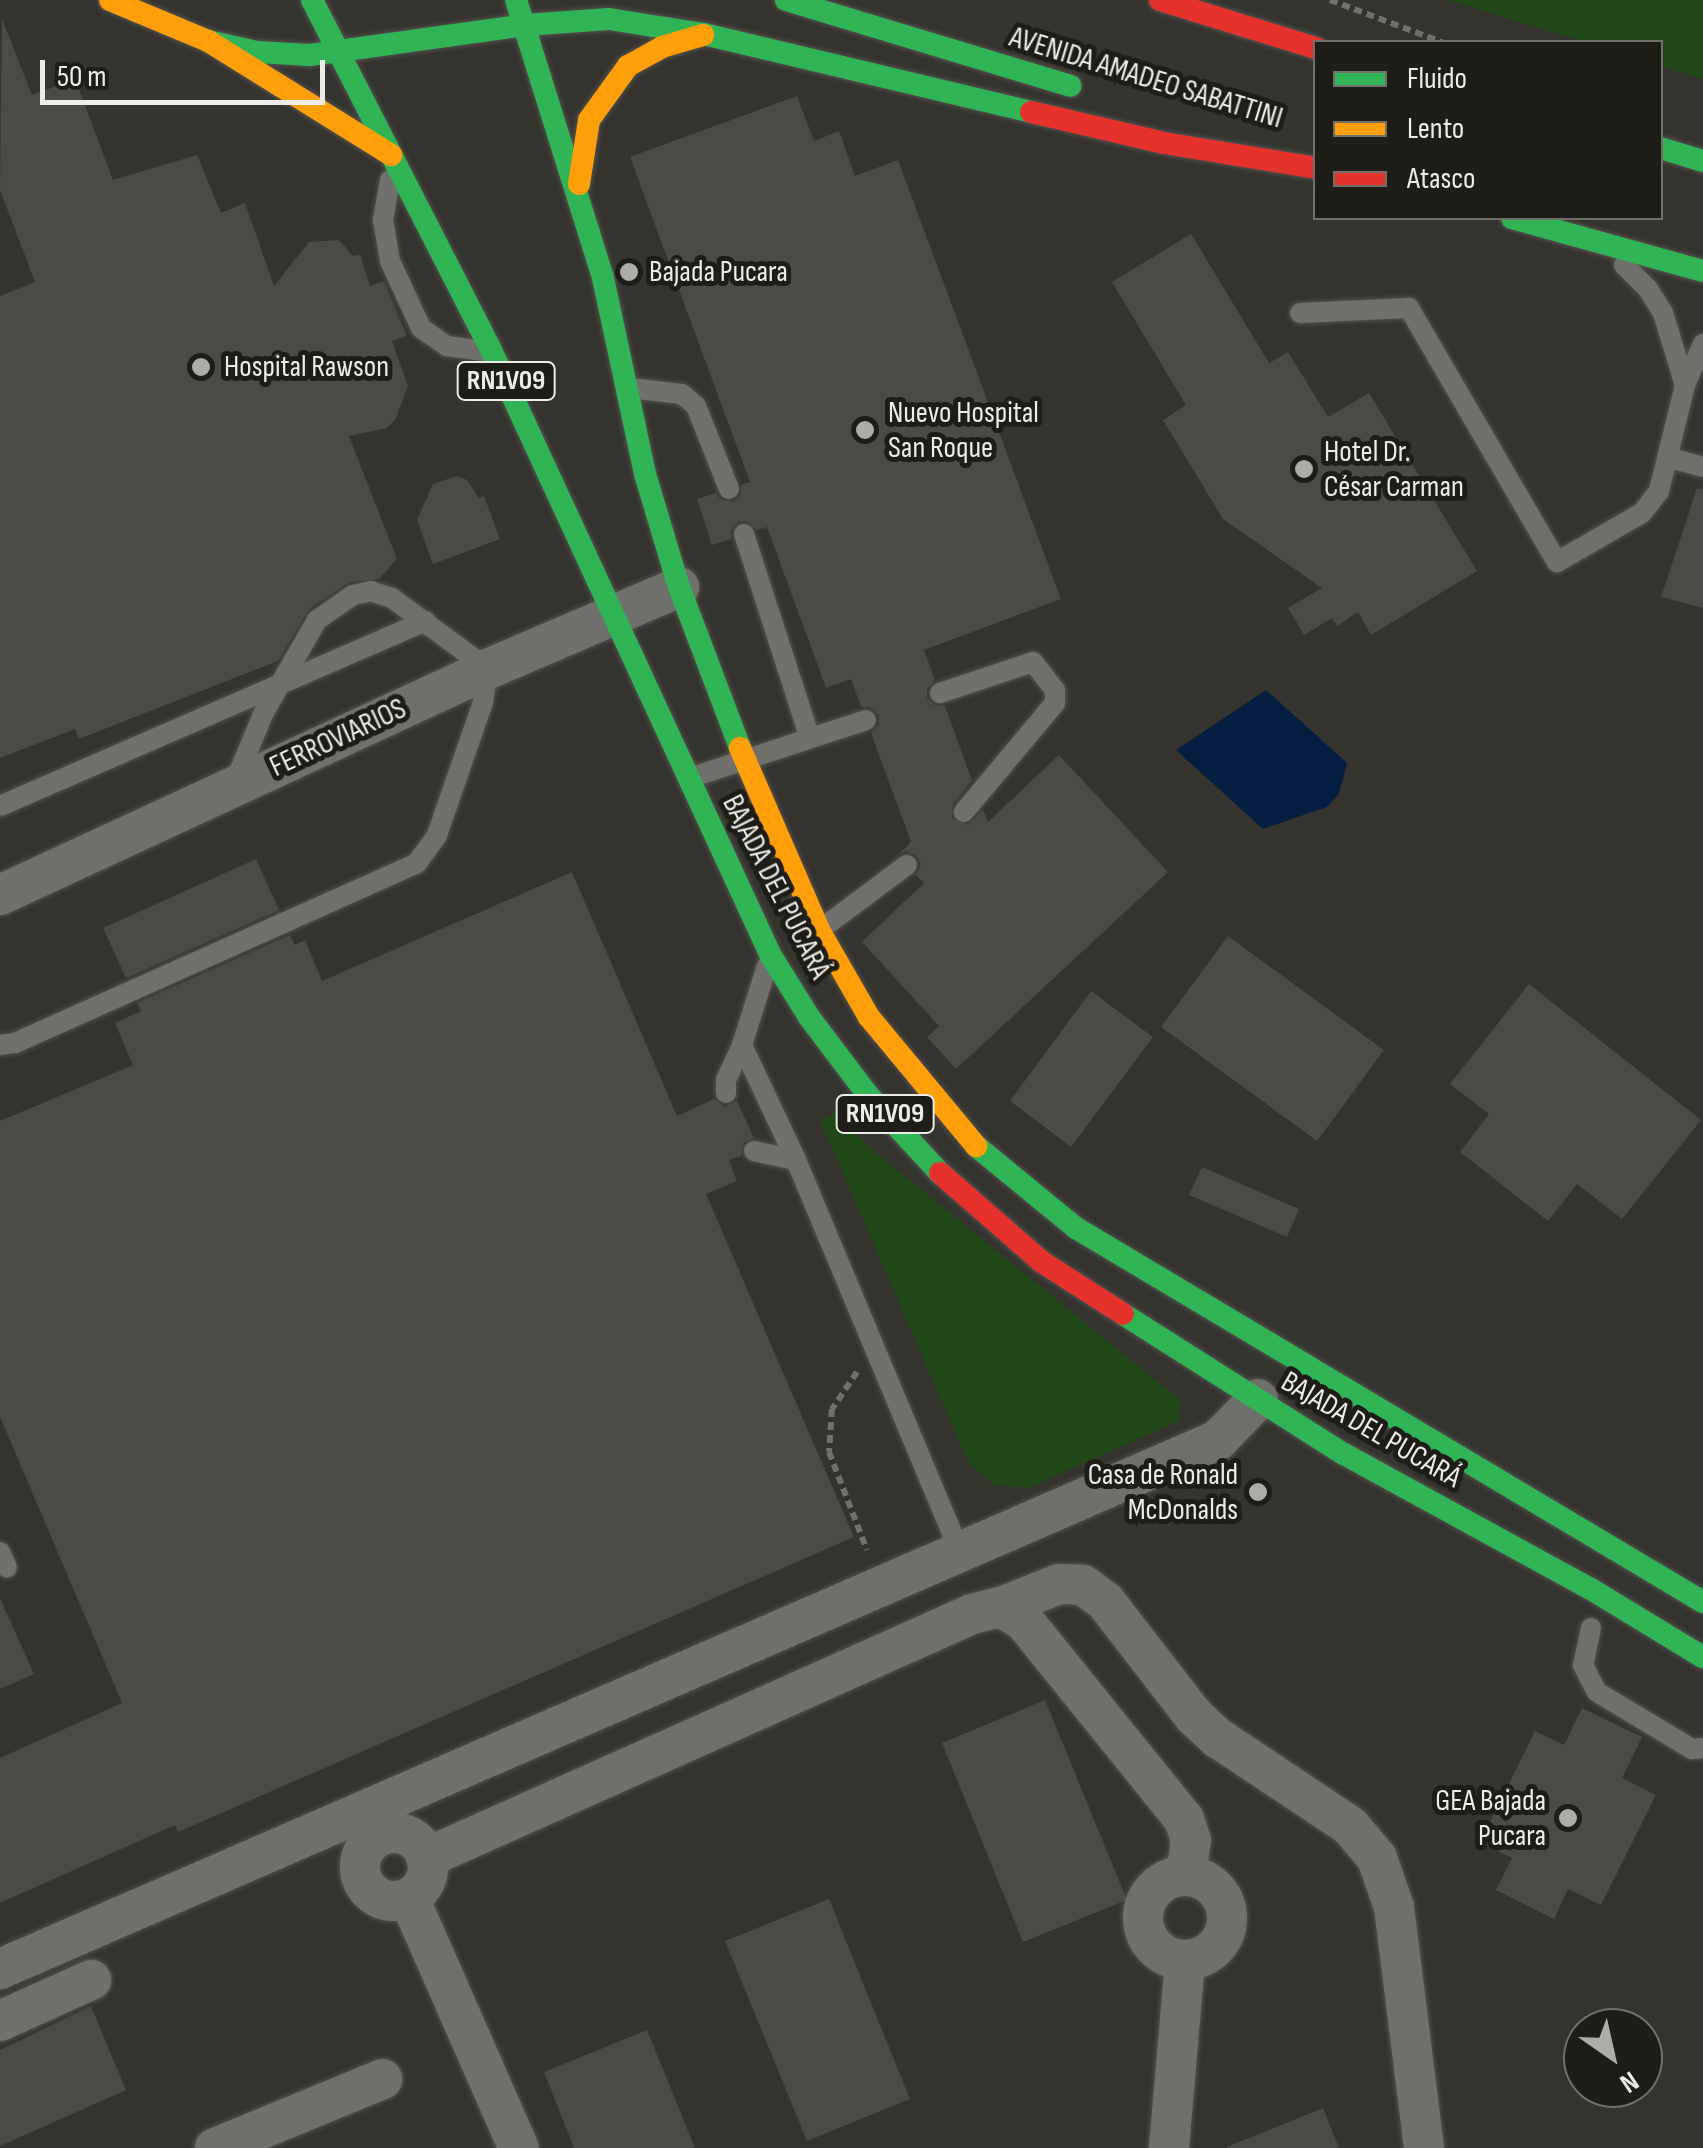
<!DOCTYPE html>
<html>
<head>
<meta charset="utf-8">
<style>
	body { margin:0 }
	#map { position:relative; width:1703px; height:2148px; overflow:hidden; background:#35342f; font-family:"Sofia Sans Condensed",sans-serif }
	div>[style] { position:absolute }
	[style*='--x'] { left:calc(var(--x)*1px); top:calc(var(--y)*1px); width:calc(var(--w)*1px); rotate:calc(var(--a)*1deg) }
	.green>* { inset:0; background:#214918 }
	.water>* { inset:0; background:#051f42 }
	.building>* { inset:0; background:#4d4b48 }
	.path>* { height:6px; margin-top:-3px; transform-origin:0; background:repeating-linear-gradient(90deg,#71706c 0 8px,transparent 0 13px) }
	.roads { filter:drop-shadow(0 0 2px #53524d) drop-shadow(0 0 2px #53524d) }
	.lane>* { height:20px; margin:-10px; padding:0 10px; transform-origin:10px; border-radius:10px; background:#70706c }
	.street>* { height:40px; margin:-20px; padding:0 20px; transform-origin:20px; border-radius:20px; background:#70706c }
	.street>.ring { margin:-20px; padding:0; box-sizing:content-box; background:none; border:40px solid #70706c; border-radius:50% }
	.fast>* { height:22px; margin:-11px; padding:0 11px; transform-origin:11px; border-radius:11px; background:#30b455 }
	.slow>* { height:22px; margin:-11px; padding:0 11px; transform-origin:11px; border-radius:11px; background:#ff9f0a }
	.jam>* { height:22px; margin:-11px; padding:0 11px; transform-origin:11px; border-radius:11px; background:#e5322d }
	.dots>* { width:28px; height:28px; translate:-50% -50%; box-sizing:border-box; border:5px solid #1e1d18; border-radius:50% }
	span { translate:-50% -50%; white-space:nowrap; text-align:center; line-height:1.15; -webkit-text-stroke:10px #1e1d18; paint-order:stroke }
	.shield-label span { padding:2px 8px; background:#1e1d18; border:2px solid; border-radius:8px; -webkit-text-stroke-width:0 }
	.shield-label { font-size:28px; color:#eeece6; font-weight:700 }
	.street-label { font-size:30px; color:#eeece6 }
	.poi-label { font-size:30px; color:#eeece6 }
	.left { translate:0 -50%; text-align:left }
	.right { translate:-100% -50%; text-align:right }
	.legend { position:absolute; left:1313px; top:40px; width:350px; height:180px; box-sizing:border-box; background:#1e1d18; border:2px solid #71706a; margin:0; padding:12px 18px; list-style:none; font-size:30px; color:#eeece6 }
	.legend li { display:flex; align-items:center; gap:20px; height:50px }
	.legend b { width:50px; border:2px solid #71706a }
	.north { position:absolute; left:1563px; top:2008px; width:100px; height:100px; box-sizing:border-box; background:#1e1d18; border:2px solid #71706a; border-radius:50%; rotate:146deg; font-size:28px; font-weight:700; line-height:40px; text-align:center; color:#eeece6 }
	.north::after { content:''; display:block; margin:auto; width:35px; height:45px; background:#adaca6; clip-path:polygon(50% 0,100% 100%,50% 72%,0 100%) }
	.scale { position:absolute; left:40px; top:60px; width:285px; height:45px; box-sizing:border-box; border:5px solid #eeece6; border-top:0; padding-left:12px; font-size:30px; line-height:35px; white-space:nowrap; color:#eeece6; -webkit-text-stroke:8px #1e1d18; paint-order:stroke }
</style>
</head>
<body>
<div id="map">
	<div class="green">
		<div style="clip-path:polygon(1448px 0,1703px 0,1703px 79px,1661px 66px,1660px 42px,1585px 42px)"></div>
		<div style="clip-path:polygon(837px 1112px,870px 1148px,1180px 1400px,1179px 1421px,1028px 1488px,994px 1485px,969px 1464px,820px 1120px)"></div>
	</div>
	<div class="water">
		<div style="clip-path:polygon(1266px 690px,1347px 763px,1339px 794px,1327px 807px,1263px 829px,1176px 750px)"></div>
	</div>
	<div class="building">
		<div style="clip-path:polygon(2px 19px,32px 95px,75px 79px,113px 180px,197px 155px,221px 213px,245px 203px,274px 286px,309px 242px,339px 240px,353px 256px,360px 255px,370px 286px,384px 281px,407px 336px,392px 341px,408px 386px,396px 418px,387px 428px,349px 436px,397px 559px,379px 579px,349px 582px,309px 609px,278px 661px,79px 739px,75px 729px,0 758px,0 296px,35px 282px,0 190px)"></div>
		<div style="clip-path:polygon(797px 96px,814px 141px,839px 131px,855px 176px,898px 160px,1061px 599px,924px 650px,935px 680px,927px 689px,927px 698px,936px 706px,945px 706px,972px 780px,953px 804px,952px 818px,968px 825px,983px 810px,988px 822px,1059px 755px,1168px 872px,956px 1069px,927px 1037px,939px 1026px,862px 942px,924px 883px,916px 875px,921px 864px,917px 856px,906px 851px,898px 855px,911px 842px,871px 733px,879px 724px,879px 715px,870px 707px,861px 707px,851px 679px,826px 688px,767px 527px,757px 530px,748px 521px,739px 521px,731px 530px,731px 539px,712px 545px,697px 499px,716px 493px,721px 500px,733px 502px,740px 497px,742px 484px,750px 482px,630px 157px)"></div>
		<div style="clip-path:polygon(1191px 234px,1269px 363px,1288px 352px,1328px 417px,1369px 393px,1477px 571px,1371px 635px,1358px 612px,1337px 626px,1332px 618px,1304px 635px,1288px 608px,1322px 588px,1223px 519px,1163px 420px,1186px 405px,1112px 282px)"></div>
		<div style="clip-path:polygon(457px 476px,467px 480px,479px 498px,484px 496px,500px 539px,433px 564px,417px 520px,433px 484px)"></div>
		<div style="clip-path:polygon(1697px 488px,1703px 489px,1703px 608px,1661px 597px)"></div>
		<div style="clip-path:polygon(256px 859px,279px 910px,126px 978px,103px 928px)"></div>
		<div style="clip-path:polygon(572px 872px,677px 1116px,714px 1099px,725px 1107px,737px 1101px,754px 1138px,743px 1143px,741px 1156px,729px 1160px,737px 1181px,706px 1194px,854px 1537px,178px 1832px,175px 1825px,0 1903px,0 1758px,122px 1703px,0 1417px,0 1121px,133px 1065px,115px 1023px,141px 1011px,137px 1003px,290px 935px,295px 945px,305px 940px,322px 981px)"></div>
		<div style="clip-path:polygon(1228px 936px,1384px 1050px,1317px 1141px,1161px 1027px)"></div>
		<div style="clip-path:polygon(1529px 984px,1701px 1120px,1622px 1219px,1577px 1184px,1548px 1221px,1460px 1152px,1489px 1114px,1450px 1084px)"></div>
		<div style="clip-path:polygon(1091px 991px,1153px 1037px,1071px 1147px,1010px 1101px)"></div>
		<div style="clip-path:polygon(1202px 1167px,1299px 1209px,1287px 1237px,1189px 1195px)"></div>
		<div style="clip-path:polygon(0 1598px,34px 1674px,0 1689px)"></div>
		<div style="clip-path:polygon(1045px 1700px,1127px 1900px,1023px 1942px,942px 1743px)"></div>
		<div style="clip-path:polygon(1582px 1708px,1642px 1737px,1622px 1778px,1656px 1795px,1601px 1905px,1568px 1889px,1554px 1919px,1496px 1890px,1512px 1858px,1480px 1842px,1535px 1731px,1564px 1745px)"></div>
		<div style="clip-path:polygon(829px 1899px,910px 2099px,807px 2141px,725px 1941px)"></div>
		<div style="clip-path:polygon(91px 2006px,126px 2090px,0 2146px,0 2050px)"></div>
		<div style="clip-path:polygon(647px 2030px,695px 2148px,574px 2148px,544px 2072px)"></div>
		<div style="clip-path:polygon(1323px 2108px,1339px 2148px,1227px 2148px,1227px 2147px)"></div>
	</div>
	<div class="path">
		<div style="--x:1330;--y:0;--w:120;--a:20.6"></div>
		<div style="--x:857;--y:1372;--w:45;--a:124"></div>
		<div style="--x:832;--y:1409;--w:43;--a:94"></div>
		<div style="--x:829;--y:1452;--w:105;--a:68.8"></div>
	</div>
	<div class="roads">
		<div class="lane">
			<div style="--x:390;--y:180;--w:41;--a:99.9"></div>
			<div style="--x:383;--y:220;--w:42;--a:80.3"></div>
			<div style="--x:390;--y:261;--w:74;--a:65.2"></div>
			<div style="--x:421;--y:328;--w:32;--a:35"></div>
			<div style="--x:447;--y:346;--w:37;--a:8"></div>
			<div style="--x:1624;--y:265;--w:34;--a:45"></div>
			<div style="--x:1648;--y:289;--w:28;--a:58"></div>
			<div style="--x:1663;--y:313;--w:75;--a:73"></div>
			<div style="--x:1300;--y:313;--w:109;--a:-2.6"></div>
			<div style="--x:1409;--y:308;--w:294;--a:59.8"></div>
			<div style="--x:1557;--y:562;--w:98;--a:-30"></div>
			<div style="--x:1642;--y:513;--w:28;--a:-52"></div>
			<div style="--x:1659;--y:491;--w:109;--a:-76.2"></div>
			<div style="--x:1685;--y:385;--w:45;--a:-66.3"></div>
			<div style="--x:629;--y:388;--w:53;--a:6.5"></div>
			<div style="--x:682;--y:394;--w:18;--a:41"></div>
			<div style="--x:696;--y:406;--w:89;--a:68.3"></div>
			<div style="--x:1670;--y:458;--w:34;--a:15"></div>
			<div style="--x:744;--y:534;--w:211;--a:72.1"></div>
			<div style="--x:940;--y:693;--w:98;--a:-18.4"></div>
			<div style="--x:1033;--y:662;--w:36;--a:52"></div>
			<div style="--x:1055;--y:690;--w:13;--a:90"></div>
			<div style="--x:1055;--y:703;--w:142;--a:129.9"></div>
			<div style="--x:690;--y:778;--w:185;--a:-18.2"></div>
			<div style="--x:0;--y:806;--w:464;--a:-23.5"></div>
			<div style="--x:821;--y:929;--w:107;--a:-36.7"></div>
			<div style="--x:767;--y:966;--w:83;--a:107.6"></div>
			<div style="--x:742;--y:1045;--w:127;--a:64.8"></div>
			<div style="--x:796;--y:1160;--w:425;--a:67.3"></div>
			<div style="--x:0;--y:1045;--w:15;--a:-8"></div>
			<div style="--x:15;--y:1043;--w:440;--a:-24.1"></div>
			<div style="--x:417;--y:863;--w:34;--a:-54"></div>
			<div style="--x:437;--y:835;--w:141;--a:-70.9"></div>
			<div style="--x:483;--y:702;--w:33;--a:-81"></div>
			<div style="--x:488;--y:669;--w:119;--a:-143.5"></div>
			<div style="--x:392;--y:598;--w:22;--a:-162"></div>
			<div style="--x:371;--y:591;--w:18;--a:167"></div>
			<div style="--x:353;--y:595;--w:44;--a:145.2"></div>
			<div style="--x:317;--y:620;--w:106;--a:119.9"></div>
			<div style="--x:264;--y:712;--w:78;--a:112.6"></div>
			<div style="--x:726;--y:1093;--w:13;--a:-90"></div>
			<div style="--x:726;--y:1080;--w:38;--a:-65"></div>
			<div style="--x:754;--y:1151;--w:43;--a:12.1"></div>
			<div style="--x:0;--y:1552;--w:17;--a:66"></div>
			<div style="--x:1591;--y:1628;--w:38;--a:102"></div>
			<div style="--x:1583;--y:1665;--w:30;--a:63"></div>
			<div style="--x:1597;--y:1692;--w:111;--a:31"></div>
			<div style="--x:1692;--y:1749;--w:11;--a:-5"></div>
		</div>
		<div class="street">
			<div style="--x:0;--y:895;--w:538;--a:-24.85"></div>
			<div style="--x:488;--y:669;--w:208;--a:-23.2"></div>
			<div style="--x:1001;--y:1607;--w:62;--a:-21.6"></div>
			<div style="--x:1059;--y:1584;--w:24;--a:2"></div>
			<div style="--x:1083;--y:1585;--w:27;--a:36"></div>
			<div style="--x:1105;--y:1601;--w:145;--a:52.3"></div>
			<div style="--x:1194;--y:1716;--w:33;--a:43"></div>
			<div style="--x:1218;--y:1738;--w:159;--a:33.7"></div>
			<div style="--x:1350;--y:1826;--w:42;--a:49.8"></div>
			<div style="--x:1377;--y:1858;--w:52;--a:70.9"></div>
			<div style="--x:1394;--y:1907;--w:243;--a:82.9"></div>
			<div class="ring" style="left:360px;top:1833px;width:28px;height:28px"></div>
			<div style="--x:426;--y:1858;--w:598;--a:-24.08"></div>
			<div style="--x:972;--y:1614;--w:30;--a:-14"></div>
			<div style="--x:1001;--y:1607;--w:27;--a:31"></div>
			<div style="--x:1024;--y:1621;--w:255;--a:51.1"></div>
			<div style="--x:1184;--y:1819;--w:22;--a:72"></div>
			<div style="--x:1191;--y:1840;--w:36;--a:98"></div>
			<div class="ring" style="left:1143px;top:1876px;width:44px;height:44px"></div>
			<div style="--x:409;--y:1898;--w:273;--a:66.3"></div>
			<div style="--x:0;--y:1969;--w:1328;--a:-23.48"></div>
			<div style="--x:1218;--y:1440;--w:57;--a:-45.7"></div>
			<div style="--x:0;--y:2021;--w:100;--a:-24.3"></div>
			<div style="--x:215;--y:2148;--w:181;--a:-22.4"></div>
			<div style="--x:1169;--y:2148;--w:188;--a:-85.1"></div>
		</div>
		<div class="fast">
			<div style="--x:312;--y:0;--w:395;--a:62.9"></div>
			<div style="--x:492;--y:352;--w:663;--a:65.21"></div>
			<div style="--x:770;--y:954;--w:74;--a:58.2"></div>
			<div style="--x:809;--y:1017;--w:98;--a:52.9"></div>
			<div style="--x:868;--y:1095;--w:106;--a:47.3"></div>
			<div style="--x:516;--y:0;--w:291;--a:72.6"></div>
			<div style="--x:603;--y:278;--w:200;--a:77.9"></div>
			<div style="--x:645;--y:474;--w:118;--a:73.3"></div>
			<div style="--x:679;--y:587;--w:172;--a:69.2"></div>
			<div style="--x:786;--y:0;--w:297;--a:16.8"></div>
			<div style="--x:208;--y:41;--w:50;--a:12.7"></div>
			<div style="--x:257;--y:52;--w:53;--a:3.2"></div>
			<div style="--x:310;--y:55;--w:217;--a:-7.9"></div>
			<div style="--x:525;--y:25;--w:84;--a:-4.1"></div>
			<div style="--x:609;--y:19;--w:96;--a:9"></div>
			<div style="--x:704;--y:34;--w:336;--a:13.4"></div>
			<div style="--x:1660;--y:148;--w:45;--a:16.8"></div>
			<div style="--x:1512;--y:218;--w:198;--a:15.5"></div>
			<div style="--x:976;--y:1146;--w:129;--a:39.4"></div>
			<div style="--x:1076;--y:1228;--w:730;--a:30.82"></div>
			<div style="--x:1123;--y:1314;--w:262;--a:32.4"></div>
			<div style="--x:1344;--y:1454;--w:281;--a:28.7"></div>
			<div style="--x:1591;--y:1589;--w:131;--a:31.3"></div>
		</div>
		<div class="slow">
			<div style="--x:110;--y:0;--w:106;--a:22.7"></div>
			<div style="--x:208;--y:41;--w:216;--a:31.9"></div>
			<div style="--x:579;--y:184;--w:65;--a:-81.1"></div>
			<div style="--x:589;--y:120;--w:67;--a:-54.2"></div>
			<div style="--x:628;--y:66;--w:39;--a:-29"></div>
			<div style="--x:662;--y:47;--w:43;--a:-16.3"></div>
			<div style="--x:740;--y:748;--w:198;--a:66.5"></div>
			<div style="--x:819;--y:930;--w:100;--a:60.1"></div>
			<div style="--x:869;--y:1017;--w:168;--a:50.3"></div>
		</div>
		<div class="jam">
			<div style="--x:1160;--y:0;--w:163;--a:17.1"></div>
			<div style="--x:1031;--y:112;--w:137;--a:13.1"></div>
			<div style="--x:1164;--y:143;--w:154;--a:9.3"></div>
			<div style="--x:940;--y:1173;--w:135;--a:41.1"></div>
			<div style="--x:1042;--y:1262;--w:96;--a:32.7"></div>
		</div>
	</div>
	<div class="dots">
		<div style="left:629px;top:272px;background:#adaca6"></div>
		<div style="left:201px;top:367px;background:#adaca6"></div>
		<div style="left:865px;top:430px;background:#adaca6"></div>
		<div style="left:1304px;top:469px;background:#adaca6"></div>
		<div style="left:1258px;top:1492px;background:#adaca6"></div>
		<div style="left:1568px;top:1818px;background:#adaca6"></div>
	</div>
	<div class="shield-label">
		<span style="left:506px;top:381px">RN1V09</span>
		<span style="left:885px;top:1114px">RN1V09</span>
	</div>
	<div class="street-label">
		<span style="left:1146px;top:78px;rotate:17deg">AVENIDA AMADEO SABATTINI</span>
		<span style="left:338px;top:738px;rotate:-25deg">FERROVIARIOS</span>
		<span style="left:776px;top:887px;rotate:63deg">BAJADA DEL PUCARÁ</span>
		<span style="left:1371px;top:1430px;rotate:30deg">BAJADA DEL PUCARÁ</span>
	</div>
	<div class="poi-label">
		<span class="left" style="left:649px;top:272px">Bajada Pucara</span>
		<span class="left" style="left:224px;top:367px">Hospital Rawson</span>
		<span class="left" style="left:888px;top:430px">Nuevo Hospital<br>San Roque</span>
		<span class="left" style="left:1324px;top:469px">Hotel Dr.<br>César Carman</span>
		<span class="right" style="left:1238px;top:1492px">Casa de Ronald<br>McDonalds</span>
		<span class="right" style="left:1546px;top:1818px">GEA Bajada<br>Pucara</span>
	</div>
	<ul class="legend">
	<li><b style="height:12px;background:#30b455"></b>Fluido</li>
	<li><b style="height:12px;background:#ff9f0a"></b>Lento</li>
	<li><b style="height:12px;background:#e5322d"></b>Atasco</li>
	</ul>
	<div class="north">N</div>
	<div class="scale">50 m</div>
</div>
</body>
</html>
